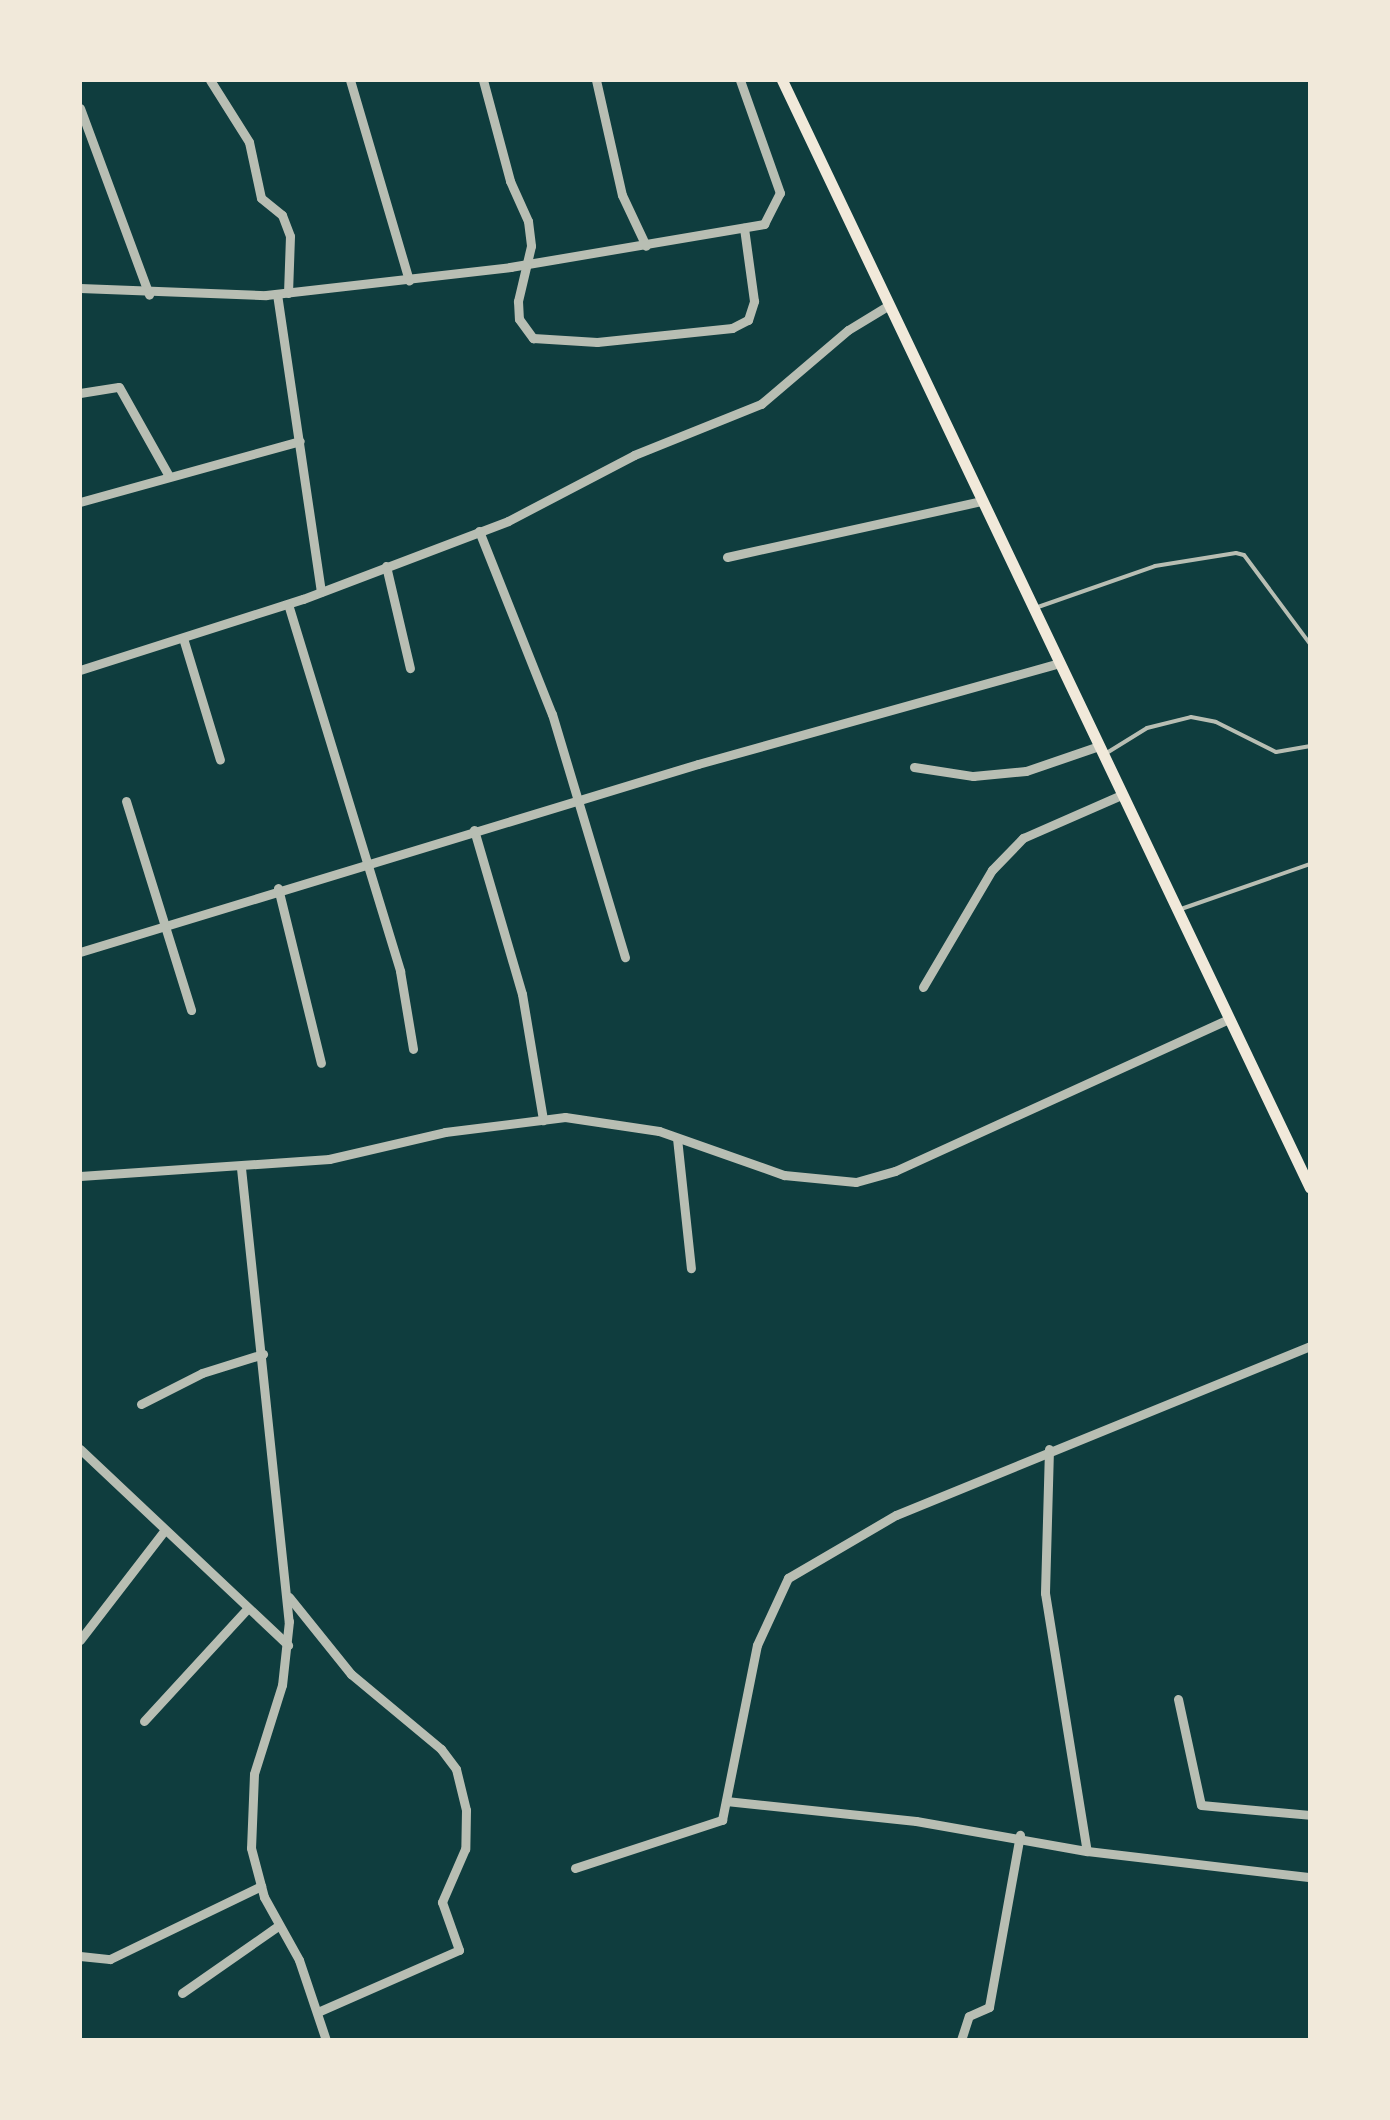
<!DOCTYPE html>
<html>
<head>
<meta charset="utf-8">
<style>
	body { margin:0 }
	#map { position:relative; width:1390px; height:2120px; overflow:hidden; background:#0f3d3e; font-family:"Exo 2",sans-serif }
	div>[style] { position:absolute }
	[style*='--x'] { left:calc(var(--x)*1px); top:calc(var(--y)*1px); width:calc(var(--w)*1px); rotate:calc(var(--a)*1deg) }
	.service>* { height:4px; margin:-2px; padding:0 2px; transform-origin:2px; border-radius:2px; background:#b8beb3 }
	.minor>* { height:9px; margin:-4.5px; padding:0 4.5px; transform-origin:4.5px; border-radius:4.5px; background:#b8beb3 }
	.secondary>* { height:11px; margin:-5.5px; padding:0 5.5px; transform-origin:5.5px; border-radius:5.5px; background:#f1e9da }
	span { translate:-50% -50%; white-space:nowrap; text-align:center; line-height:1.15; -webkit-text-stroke:10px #f1e9da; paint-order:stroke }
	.frame { position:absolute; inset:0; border:82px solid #f1e9da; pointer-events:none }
</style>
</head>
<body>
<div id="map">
	<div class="service">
		<div style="--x:1038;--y:607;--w:124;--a:-19.3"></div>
		<div style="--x:1155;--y:566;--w:82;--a:-9.1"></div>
		<div style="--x:1236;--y:553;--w:8;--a:14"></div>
		<div style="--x:1244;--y:555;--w:111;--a:53.4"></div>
		<div style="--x:1105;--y:754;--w:49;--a:-31.8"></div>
		<div style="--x:1147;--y:728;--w:45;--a:-14"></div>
		<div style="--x:1191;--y:717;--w:25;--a:11"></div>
		<div style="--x:1216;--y:722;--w:67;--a:26.6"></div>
		<div style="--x:1276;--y:752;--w:35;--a:-10"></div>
		<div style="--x:1181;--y:909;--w:137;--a:-19.2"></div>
	</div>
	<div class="minor">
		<div style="--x:210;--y:80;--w:73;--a:57.8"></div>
		<div style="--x:249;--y:142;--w:57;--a:77.9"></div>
		<div style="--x:261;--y:198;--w:27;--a:39"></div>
		<div style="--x:282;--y:215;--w:22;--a:69"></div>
		<div style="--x:290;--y:236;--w:57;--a:92"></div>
		<div style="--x:350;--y:80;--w:209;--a:73.6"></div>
		<div style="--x:483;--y:80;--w:105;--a:75"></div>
		<div style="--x:510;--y:181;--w:44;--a:65.8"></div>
		<div style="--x:528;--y:221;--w:25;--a:83"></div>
		<div style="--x:531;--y:246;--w:57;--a:103.3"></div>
		<div style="--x:518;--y:301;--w:18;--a:87"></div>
		<div style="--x:519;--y:319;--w:24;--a:54"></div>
		<div style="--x:533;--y:338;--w:64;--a:3.6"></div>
		<div style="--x:597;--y:342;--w:136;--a:-5.9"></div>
		<div style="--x:732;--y:328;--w:18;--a:-27"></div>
		<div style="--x:748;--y:320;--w:20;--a:-72"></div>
		<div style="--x:754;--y:301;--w:74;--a:-97.8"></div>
		<div style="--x:596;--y:80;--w:118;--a:77.3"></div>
		<div style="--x:622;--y:195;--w:56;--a:64.8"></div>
		<div style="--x:80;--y:108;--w:199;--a:69.7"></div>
		<div style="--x:80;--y:288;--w:186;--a:2.2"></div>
		<div style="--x:266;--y:295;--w:246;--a:-6.5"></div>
		<div style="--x:510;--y:267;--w:258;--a:-9.6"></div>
		<div style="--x:764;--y:224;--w:35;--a:-63"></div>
		<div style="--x:780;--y:193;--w:120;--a:-109.5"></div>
		<div style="--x:277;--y:294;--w:301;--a:81.6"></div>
		<div style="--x:80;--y:393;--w:39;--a:-9"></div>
		<div style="--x:119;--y:387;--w:102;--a:60.7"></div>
		<div style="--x:80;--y:502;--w:228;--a:-15.5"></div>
		<div style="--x:479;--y:531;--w:197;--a:68.3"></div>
		<div style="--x:552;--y:714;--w:254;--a:73.3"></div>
		<div style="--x:727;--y:557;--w:261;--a:-12.4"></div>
		<div style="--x:386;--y:566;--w:105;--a:76.8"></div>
		<div style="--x:288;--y:604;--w:384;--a:73"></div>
		<div style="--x:400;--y:971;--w:79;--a:80.5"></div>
		<div style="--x:183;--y:638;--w:127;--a:73.1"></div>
		<div style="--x:80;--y:670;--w:234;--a:-17.7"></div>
		<div style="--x:303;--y:599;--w:219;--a:-20.8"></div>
		<div style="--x:508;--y:521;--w:142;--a:-27.6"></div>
		<div style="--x:634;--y:455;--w:137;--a:-21.9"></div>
		<div style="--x:761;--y:404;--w:114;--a:-40.4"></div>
		<div style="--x:848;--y:330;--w:44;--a:-31.2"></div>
		<div style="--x:914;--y:767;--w:60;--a:8.7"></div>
		<div style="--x:973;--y:776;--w:53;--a:-5.4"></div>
		<div style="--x:1026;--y:771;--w:74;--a:-18.9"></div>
		<div style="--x:126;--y:801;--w:219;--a:72.7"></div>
		<div style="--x:474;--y:830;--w:171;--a:73.7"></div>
		<div style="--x:522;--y:994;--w:128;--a:80.5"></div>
		<div style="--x:278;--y:888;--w:180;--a:76.2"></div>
		<div style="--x:80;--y:952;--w:646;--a:-16.92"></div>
		<div style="--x:698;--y:764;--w:375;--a:-15.6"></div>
		<div style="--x:923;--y:987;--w:136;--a:-59.5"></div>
		<div style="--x:992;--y:870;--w:45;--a:-45.9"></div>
		<div style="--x:1023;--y:838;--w:105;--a:-23.6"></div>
		<div style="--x:677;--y:1138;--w:131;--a:83.9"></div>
		<div style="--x:241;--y:1168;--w:456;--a:84"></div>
		<div style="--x:289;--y:1621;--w:64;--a:96.2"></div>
		<div style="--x:282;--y:1685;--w:93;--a:107.5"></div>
		<div style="--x:254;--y:1774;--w:74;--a:92.3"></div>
		<div style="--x:251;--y:1848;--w:51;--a:75.1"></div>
		<div style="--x:264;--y:1897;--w:72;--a:60.9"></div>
		<div style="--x:299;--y:1960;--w:84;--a:71.4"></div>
		<div style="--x:80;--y:1176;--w:250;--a:-3.9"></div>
		<div style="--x:329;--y:1159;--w:119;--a:-13.1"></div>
		<div style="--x:445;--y:1132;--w:121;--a:-7.1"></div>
		<div style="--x:565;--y:1117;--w:95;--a:8.5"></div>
		<div style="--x:659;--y:1131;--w:133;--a:19.4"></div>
		<div style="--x:784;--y:1175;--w:72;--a:5.6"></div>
		<div style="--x:856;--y:1182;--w:41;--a:-15.8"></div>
		<div style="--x:895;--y:1171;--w:364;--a:-24.5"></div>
		<div style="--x:141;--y:1404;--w:68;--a:-26.9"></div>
		<div style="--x:202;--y:1373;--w:64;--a:-17.3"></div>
		<div style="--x:80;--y:1449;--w:286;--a:43.3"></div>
		<div style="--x:1049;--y:1449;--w:144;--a:91.6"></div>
		<div style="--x:1045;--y:1593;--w:261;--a:80.8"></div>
		<div style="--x:289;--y:1597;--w:99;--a:51.2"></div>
		<div style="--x:351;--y:1674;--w:117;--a:39.8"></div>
		<div style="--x:441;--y:1749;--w:25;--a:53"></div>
		<div style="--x:456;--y:1769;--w:42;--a:76.3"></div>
		<div style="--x:466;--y:1810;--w:39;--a:91"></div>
		<div style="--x:465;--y:1849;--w:58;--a:113.5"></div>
		<div style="--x:442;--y:1902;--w:51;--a:70.5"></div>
		<div style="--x:459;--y:1950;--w:154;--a:156.3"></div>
		<div style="--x:80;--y:1640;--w:138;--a:-52.4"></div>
		<div style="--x:1178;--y:1699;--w:108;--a:77.8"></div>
		<div style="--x:1201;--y:1805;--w:109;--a:5.2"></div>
		<div style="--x:144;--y:1721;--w:151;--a:-47.4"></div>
		<div style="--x:726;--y:1801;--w:191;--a:6"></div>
		<div style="--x:916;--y:1821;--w:174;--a:10"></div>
		<div style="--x:1087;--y:1851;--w:225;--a:6.7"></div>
		<div style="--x:575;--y:1868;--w:155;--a:-18.1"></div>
		<div style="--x:722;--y:1820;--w:178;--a:-78.7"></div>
		<div style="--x:757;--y:1645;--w:74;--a:-65.2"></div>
		<div style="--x:788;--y:1578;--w:125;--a:-30.3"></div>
		<div style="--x:896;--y:1515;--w:447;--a:-22.2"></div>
		<div style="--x:80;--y:1956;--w:30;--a:6"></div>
		<div style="--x:110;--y:1959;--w:168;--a:-25.8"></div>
		<div style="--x:182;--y:1993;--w:117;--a:-34.9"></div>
		<div style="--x:961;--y:2040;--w:25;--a:-72"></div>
		<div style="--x:969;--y:2016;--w:22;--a:-24"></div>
		<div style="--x:989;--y:2007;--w:175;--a:-79.8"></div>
	</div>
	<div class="secondary">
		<div style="--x:782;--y:80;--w:1227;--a:64.52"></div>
	</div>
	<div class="frame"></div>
</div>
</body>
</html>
